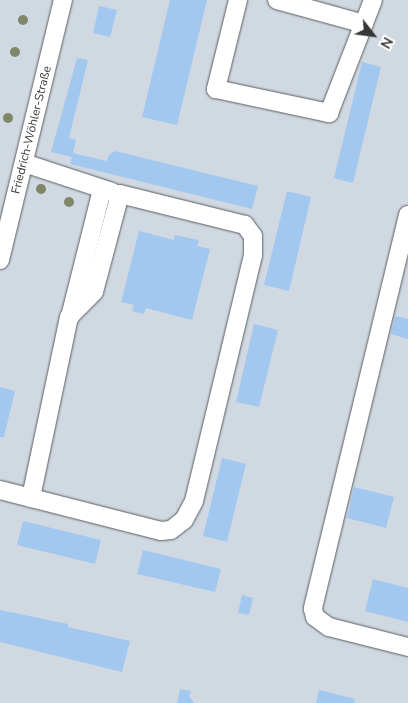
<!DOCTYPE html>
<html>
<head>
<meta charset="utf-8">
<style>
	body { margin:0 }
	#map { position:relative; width:408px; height:703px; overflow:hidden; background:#e1e4e7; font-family:"Nunito Sans",sans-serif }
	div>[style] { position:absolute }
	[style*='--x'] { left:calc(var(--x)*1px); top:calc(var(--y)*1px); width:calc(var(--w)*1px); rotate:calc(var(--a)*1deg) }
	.built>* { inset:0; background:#d0d9e2 }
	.building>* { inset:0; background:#a3c8ef }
	.roads { filter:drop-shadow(0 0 1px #5a5d60) drop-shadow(0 0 1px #5a5d60) }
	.minor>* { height:18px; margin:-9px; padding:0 9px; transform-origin:9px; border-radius:9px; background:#fff }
	.trees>* { width:10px; height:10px; margin:-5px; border-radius:50%; background:#808668 }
	span { translate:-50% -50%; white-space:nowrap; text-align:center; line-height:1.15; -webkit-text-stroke:4.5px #fff; paint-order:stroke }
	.street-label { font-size:12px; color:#343637 }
	.north { position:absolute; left:348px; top:10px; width:50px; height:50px; -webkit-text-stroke:4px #fff; paint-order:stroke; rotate:120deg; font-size:14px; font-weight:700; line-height:20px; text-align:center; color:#343637 }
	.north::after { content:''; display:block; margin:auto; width:18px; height:22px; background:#343637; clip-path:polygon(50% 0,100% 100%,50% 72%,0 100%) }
</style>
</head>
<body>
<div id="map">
	<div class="built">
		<div style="clip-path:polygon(0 0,408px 0,408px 703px,0 703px)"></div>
	</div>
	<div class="building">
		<div style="clip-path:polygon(170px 0,207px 0,177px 125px,142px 117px)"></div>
		<div style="clip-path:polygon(99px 6px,117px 10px,110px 37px,93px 33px)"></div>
		<div style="clip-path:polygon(77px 58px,88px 60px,69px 138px,76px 140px,73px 153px,107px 161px,109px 155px,115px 151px,258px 186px,252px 209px,70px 164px,72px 157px,51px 152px)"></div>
		<div style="clip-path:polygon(362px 62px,381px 67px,353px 183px,334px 178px)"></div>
		<div style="clip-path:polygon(287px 191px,311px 197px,289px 291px,264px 285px)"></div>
		<div style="clip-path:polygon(139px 231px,174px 240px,175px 235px,199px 240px,197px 246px,210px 249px,192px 320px,146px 308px,144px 314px,132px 311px,134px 305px,121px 302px)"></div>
		<div style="clip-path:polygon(395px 316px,408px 319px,408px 339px,391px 334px)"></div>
		<div style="clip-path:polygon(254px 324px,278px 330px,259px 407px,236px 402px)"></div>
		<div style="clip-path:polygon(0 387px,15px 391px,4px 437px,0 437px)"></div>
		<div style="clip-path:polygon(222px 458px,246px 464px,227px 542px,203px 536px)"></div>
		<div style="clip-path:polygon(354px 487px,394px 497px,386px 528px,347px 518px)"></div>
		<div style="clip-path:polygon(23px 521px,101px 540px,95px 564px,17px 545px)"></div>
		<div style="clip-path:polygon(143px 550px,221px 569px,215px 592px,137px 574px)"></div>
		<div style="clip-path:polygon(373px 579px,408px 588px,408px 622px,365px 611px)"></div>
		<div style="clip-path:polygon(242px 595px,253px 598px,249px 615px,238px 613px)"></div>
		<div style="clip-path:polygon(0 610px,68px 624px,68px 627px,130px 641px,122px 672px,0 642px)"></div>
		<div style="clip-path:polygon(180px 689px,191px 691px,189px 696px,194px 703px,177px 703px)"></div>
		<div style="clip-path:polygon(319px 690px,355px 699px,354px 703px,316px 703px)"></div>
	</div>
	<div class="roads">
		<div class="minor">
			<div style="--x:238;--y:0;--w:92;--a:103.9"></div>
			<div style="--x:216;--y:89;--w:116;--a:12"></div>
			<div style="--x:329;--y:113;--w:121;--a:-68.7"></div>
			<div style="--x:277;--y:0;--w:90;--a:15.4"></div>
			<div style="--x:24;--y:163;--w:93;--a:18.2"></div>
			<div style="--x:408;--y:215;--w:405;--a:103.6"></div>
			<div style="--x:313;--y:609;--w:8;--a:76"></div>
			<div style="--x:315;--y:617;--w:17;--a:36"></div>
			<div style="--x:329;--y:627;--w:81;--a:14.2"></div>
			<div style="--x:0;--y:260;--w:268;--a:-76.4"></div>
			<div style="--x:70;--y:317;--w:131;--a:-75.9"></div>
			<div style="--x:0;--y:490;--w:166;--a:14.3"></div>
			<div style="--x:161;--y:531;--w:10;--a:-6"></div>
			<div style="--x:171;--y:530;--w:16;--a:-38"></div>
			<div style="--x:184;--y:520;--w:21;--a:-62"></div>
			<div style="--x:194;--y:501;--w:252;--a:-76.5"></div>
			<div style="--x:253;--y:256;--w:20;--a:-90"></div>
			<div style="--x:253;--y:236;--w:14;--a:-126"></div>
			<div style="--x:245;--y:225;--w:129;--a:-166.1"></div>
			<div style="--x:120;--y:194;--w:101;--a:104.9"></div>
			<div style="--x:94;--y:292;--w:35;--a:135"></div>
			<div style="--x:69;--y:317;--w:185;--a:101.9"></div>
		</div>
	</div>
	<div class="trees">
		<div style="left:23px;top:20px"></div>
		<div style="left:15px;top:52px"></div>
		<div style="left:8px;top:118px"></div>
		<div style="left:41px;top:189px"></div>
		<div style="left:69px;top:202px"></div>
	</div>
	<div class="street-label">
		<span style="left:32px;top:130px;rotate:-76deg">Friedrich-Wöhler-Straße</span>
	</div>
	<div class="north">N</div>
</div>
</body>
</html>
